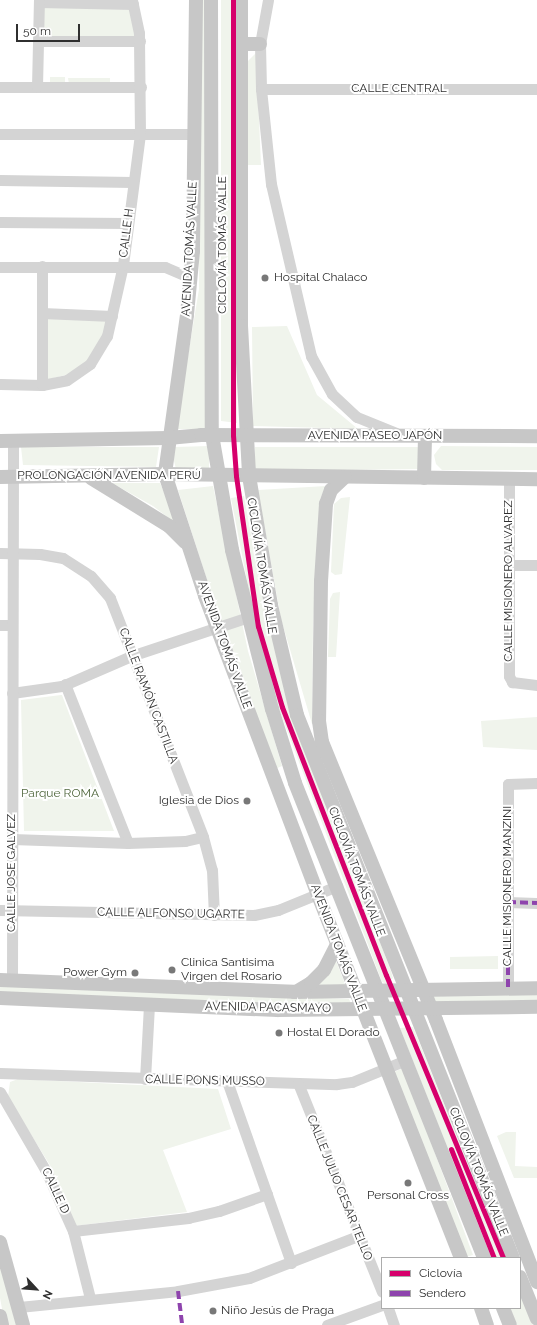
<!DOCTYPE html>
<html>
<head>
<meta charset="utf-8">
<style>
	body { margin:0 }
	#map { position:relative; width:537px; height:1325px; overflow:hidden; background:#fff; font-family:Raleway,sans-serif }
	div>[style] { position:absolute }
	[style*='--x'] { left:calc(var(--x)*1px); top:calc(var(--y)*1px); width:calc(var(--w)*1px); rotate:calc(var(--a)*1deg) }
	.green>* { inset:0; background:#f0f4ec }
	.minor>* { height:11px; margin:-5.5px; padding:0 5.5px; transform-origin:5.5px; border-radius:5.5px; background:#d4d4d4 }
	.major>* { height:14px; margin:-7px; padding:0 7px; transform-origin:7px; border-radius:7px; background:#c7c7c7 }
	.quiet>* { height:4px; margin-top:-2px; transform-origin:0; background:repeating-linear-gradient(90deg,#8e44ad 0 8px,transparent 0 12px) }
	.cycleway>* { height:5px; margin:-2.5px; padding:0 2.5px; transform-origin:2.5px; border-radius:2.5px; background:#d6006c }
	.dots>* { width:11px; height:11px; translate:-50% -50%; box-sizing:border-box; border:2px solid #fff; border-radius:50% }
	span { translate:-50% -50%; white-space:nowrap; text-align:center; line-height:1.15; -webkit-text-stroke:4px #fff; paint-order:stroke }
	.street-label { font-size:12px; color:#2f2f2f }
	.poi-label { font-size:12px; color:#2f2f2f }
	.left { translate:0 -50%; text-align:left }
	.right { translate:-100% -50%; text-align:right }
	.park-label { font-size:12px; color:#51683e }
	.legend { position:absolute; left:381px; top:1257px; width:140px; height:52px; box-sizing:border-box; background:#fff; border:1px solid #acacac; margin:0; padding:5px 7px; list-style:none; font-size:12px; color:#2f2f2f }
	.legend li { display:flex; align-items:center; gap:8px; height:20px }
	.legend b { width:20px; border:1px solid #acacac }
	.north { position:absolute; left:16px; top:1269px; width:40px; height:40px; -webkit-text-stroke:3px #fff; paint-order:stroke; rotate:116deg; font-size:11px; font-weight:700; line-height:16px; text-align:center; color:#2f2f2f }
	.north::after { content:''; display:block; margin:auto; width:14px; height:18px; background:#2f2f2f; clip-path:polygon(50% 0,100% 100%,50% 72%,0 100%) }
	.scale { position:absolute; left:16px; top:24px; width:64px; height:18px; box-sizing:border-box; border:2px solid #2f2f2f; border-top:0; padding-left:5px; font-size:12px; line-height:14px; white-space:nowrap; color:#2f2f2f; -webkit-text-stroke:3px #fff; paint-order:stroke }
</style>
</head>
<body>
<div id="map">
	<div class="green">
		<div style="clip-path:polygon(200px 0,205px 0,208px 429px,176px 429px,199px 289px)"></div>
		<div style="clip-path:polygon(221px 0,233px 0,237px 423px,221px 421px)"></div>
		<div style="clip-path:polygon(44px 6px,131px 7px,137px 36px,44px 37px)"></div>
		<div style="clip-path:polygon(256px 53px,261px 165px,246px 165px,248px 61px)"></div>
		<div style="clip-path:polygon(50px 77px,65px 77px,65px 83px,50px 84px)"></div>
		<div style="clip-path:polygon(68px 78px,110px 78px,110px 84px,69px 84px)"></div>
		<div style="clip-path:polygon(45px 318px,109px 319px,95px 355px,70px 374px,45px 380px)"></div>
		<div style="clip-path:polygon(287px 326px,317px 395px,358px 429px,253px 426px,252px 327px)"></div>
		<div style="clip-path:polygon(209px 446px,209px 469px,176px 469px,172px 453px,175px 447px)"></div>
		<div style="clip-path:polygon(441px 446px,537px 447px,537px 470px,442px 470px,436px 464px,434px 455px)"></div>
		<div style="clip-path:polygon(21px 447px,159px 447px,156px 467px,23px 465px)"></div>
		<div style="clip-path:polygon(255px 447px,422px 447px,422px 469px,255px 471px)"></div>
		<div style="clip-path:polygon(112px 483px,160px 483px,179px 526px,153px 506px)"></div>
		<div style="clip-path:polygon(213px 486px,248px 651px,282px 766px,275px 769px,219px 617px,178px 490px)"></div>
		<div style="clip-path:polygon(326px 486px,320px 499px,313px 627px,312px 724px,281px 619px,258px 490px)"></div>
		<div style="clip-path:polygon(244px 496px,260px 585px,288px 701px,391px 971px,393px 978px,386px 984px,382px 982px,279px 709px,256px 627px,231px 498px)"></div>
		<div style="clip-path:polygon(350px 497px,342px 574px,335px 575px,331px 572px,334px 504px,341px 498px)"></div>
		<div style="clip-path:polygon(340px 592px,336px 657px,328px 657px,330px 599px,333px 593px)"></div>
		<div style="clip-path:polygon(61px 695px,62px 695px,114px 831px,24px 831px,21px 700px)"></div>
		<div style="clip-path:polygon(537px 717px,537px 750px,483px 747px,481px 721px)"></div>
		<div style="clip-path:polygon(498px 956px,498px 969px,450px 969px,450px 957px)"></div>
		<div style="clip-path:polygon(336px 961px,347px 989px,314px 988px)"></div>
		<div style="clip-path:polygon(0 985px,349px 999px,352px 1006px,0 993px)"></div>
		<div style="clip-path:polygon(537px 988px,537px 1007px,431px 1007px,425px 989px)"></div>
		<div style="clip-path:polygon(413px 1027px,506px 1258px,490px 1258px,400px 1028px)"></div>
		<div style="clip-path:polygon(403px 1068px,473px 1255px,466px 1257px,394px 1072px)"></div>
		<div style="clip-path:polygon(18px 1079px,218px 1089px,231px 1129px,163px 1150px,187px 1212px,74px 1226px,51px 1167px,8px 1097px,10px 1082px)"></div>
		<div style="clip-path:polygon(506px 1132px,516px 1132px,515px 1166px,537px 1167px,537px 1178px,514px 1178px,497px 1136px)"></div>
		<div style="clip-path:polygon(0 1260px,16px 1325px,5px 1325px,0 1298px)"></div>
		<div style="clip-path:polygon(520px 1294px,533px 1325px,517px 1325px,510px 1308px,520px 1308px)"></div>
	</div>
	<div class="minor">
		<div style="--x:268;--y:0;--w:45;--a:100.3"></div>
		<div style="--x:260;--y:44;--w:45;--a:88.7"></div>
		<div style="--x:261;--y:89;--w:96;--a:84"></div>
		<div style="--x:271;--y:184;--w:177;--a:76.9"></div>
		<div style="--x:311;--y:356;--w:43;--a:61.1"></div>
		<div style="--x:332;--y:394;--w:34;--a:43"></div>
		<div style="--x:357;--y:417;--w:42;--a:22.3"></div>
		<div style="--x:39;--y:2;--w:94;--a:1.2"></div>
		<div style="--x:39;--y:41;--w:101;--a:0"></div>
		<div style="--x:0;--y:87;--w:141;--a:0"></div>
		<div style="--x:37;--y:87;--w:87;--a:-88.7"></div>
		<div style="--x:261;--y:89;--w:276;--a:0"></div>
		<div style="--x:0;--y:134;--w:195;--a:0"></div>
		<div style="--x:0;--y:180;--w:133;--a:0.9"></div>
		<div style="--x:0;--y:222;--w:128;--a:0.4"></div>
		<div style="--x:0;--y:267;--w:165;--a:0"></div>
		<div style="--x:165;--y:267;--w:28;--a:23"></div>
		<div style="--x:42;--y:313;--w:70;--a:2.5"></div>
		<div style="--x:0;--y:384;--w:42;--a:1.4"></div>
		<div style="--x:42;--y:385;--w:25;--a:-11"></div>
		<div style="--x:67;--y:380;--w:28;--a:-35"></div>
		<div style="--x:90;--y:364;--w:33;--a:-59"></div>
		<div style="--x:107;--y:336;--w:73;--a:-77.3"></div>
		<div style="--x:123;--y:265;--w:132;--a:-82.6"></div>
		<div style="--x:140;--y:134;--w:101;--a:-90.6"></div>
		<div style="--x:139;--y:33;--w:34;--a:-102"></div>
		<div style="--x:42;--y:385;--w:119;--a:-90"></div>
		<div style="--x:509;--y:479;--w:197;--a:90"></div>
		<div style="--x:509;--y:676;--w:7;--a:63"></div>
		<div style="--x:512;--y:682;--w:25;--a:7"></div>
		<div style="--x:0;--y:553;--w:40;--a:1.4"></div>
		<div style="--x:40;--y:554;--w:23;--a:10"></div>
		<div style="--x:63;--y:558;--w:33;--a:33"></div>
		<div style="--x:91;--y:576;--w:29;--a:49"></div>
		<div style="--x:110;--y:598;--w:256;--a:68.7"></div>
		<div style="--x:203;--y:837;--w:34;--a:75"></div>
		<div style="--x:212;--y:870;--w:45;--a:87.5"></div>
		<div style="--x:509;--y:565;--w:28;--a:0"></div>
		<div style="--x:0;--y:625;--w:12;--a:0"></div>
		<div style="--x:65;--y:684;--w:171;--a:68.4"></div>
		<div style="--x:12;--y:693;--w:50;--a:-8"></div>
		<div style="--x:62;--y:686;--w:75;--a:-23.5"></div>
		<div style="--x:131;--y:656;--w:123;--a:-18.4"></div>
		<div style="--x:12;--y:839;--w:116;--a:2"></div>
		<div style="--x:128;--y:843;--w:57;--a:-2"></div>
		<div style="--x:185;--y:841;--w:18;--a:-13"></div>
		<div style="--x:508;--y:902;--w:29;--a:2"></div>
		<div style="--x:0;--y:910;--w:254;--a:1.1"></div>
		<div style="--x:254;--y:915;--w:25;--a:-12"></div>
		<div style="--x:278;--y:910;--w:64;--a:-22.1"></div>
		<div style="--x:12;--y:981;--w:540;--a:-89.89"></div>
		<div style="--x:508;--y:988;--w:204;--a:-90"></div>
		<div style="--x:508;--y:784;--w:29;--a:-2"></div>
		<div style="--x:0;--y:1073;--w:337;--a:1.9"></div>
		<div style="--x:337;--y:1084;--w:15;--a:-8"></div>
		<div style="--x:352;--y:1082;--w:58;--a:-22.2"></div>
		<div style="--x:145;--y:1079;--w:73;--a:-86.9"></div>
		<div style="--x:227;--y:1081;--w:193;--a:70.6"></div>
		<div style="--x:298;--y:1083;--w:225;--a:68.1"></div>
		<div style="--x:0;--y:1092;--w:91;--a:59.8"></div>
		<div style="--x:46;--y:1171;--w:66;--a:65.8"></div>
		<div style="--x:73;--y:1231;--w:69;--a:75.8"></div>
		<div style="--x:73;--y:1231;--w:116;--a:-6.4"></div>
		<div style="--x:188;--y:1218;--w:32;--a:-13"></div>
		<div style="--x:219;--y:1211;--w:51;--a:-19.5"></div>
		<div style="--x:19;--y:1307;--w:160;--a:-5.7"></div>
		<div style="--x:178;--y:1291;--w:72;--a:-10.4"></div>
		<div style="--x:249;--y:1278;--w:117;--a:-21.1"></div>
		<div style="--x:388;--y:1308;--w:18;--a:71"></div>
		<div style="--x:327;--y:1325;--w:59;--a:-20"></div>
	</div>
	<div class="major">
		<div style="--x:196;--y:0;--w:251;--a:90.7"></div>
		<div style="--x:193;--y:251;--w:64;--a:95.4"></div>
		<div style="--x:187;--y:315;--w:161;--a:97.9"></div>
		<div style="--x:165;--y:474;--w:128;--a:71.8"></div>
		<div style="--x:205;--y:596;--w:320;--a:69.3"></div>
		<div style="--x:318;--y:895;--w:390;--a:68.5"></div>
		<div style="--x:211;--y:0;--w:435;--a:89.9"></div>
		<div style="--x:212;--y:435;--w:117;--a:80.1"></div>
		<div style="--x:232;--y:550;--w:164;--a:75.9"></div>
		<div style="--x:272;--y:709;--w:77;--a:72.7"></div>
		<div style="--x:295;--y:783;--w:511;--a:68.3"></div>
		<div style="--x:241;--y:0;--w:326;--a:90"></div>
		<div style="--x:241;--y:326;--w:150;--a:86.9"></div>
		<div style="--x:249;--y:476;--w:131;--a:80.3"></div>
		<div style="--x:271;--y:605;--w:113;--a:76.7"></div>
		<div style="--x:297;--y:715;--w:584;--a:68.31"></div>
		<div style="--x:241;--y:44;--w:19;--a:0"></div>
		<div style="--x:0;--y:441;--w:168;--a:-1"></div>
		<div style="--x:168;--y:438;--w:33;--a:-5"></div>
		<div style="--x:201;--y:435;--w:336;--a:0.2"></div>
		<div style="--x:0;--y:477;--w:165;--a:-1"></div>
		<div style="--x:165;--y:474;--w:372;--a:0.8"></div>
		<div style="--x:345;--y:477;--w:19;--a:137"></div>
		<div style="--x:331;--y:490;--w:15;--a:110"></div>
		<div style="--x:326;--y:504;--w:77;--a:93.7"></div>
		<div style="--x:321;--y:581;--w:140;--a:90.8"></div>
		<div style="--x:319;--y:721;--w:21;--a:82"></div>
		<div style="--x:322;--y:742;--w:300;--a:67.7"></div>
		<div style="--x:436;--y:1020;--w:281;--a:68.9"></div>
		<div style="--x:91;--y:478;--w:92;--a:31.6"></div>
		<div style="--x:169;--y:526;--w:23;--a:45"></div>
		<div style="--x:424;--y:478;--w:42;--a:-88.6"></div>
		<div style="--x:0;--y:980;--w:294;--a:2.3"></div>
		<div style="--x:294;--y:992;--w:243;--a:-0.9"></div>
		<div style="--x:296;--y:992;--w:17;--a:-31"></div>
		<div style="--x:311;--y:983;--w:18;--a:-45"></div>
		<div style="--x:324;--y:970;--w:29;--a:-63"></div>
		<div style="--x:0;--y:998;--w:278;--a:2.5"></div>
		<div style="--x:278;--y:1010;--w:259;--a:-0.7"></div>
		<div style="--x:0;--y:1242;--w:86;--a:74.5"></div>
		<div style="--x:520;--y:1277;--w:45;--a:68"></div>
		<div style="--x:481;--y:1308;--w:18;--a:71"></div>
		<div style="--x:503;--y:1308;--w:18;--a:68"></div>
		<div style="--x:0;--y:1316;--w:9;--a:77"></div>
	</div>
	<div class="quiet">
		<div style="--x:508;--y:902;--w:29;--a:2"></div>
		<div style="--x:508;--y:967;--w:21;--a:90"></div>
		<div style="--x:178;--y:1291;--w:34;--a:83"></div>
	</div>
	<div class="cycleway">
		<div style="--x:233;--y:0;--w:435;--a:90"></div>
		<div style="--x:233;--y:435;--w:41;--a:85.8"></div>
		<div style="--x:236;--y:476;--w:152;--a:81.7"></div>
		<div style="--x:258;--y:626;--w:84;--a:73.5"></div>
		<div style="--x:282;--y:707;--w:287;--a:68.8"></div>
		<div style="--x:386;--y:975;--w:306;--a:67.5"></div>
		<div style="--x:451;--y:1149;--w:117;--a:68.5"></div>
	</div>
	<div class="dots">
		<div style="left:265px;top:278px;background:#787878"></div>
		<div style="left:247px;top:801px;background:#787878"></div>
		<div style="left:172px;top:970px;background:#787878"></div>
		<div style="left:135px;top:973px;background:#787878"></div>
		<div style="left:279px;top:1033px;background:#787878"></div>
		<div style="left:408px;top:1183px;background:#787878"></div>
		<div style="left:213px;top:1311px;background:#787878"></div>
	</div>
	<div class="street-label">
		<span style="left:399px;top:89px">CALLE CENTRAL</span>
		<span style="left:127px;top:233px;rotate:-83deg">CALLE H</span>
		<span style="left:223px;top:245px;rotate:-90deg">CICLOVÍA TOMÁS VALLE</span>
		<span style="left:190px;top:249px;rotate:-87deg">AVENIDA TOMÁS VALLE</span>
		<span style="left:375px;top:436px">AVENIDA PASEO JAPÓN</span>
		<span style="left:109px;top:476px">PROLONGACIÓN AVENIDA PERÚ</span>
		<span style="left:261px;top:566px;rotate:81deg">CICLOVÍA TOMÁS VALLE</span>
		<span style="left:509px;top:581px;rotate:-90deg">CALLE MISIONERO ALVAREZ</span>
		<span style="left:224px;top:645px;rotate:70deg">AVENIDA TOMÁS VALLE</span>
		<span style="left:148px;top:696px;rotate:69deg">CALLE RAMÓN CASTILLA</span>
		<span style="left:356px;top:872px;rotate:69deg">CICLOVÍA TOMÁS VALLE</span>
		<span style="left:12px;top:873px;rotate:-90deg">CALLE JOSE GALVEZ</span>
		<span style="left:508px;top:886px;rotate:-90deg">CALLE MISIONERO MANZINI</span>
		<span style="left:171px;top:914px;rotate:1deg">CALLE ALFONSO UGARTE</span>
		<span style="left:338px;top:948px;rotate:69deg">AVENIDA TOMÁS VALLE</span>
		<span style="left:268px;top:1008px;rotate:1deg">AVENIDA PACASMAYO</span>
		<span style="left:205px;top:1081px;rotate:1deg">CALLE PONS MUSSO</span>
		<span style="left:478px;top:1172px;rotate:68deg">CICLOVÍA TOMÁS VALLE</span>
		<span style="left:339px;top:1188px;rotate:68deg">CALLE JULIO CESAR TELLO</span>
		<span style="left:55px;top:1191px;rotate:65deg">CALLE D</span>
	</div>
	<div class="poi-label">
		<span class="left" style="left:274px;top:278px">Hospital Chalaco</span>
		<span class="right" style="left:239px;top:801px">Iglesia de Dios</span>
		<span class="left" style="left:181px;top:970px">Clinica Santisima<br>Virgen del Rosario</span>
		<span class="right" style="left:127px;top:973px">Power Gym</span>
		<span class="left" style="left:287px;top:1033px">Hostal El Dorado</span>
		<span style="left:408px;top:1196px">Personal Cross</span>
		<span class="left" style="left:221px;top:1311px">Niño Jesús de Praga</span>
	</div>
	<div class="park-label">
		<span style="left:60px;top:794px">Parque ROMA</span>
	</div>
	<ul class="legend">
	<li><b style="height:5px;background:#d6006c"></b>Ciclovía</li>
	<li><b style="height:5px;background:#8e44ad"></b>Sendero</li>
	</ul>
	<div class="north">N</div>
	<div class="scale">50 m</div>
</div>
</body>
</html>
